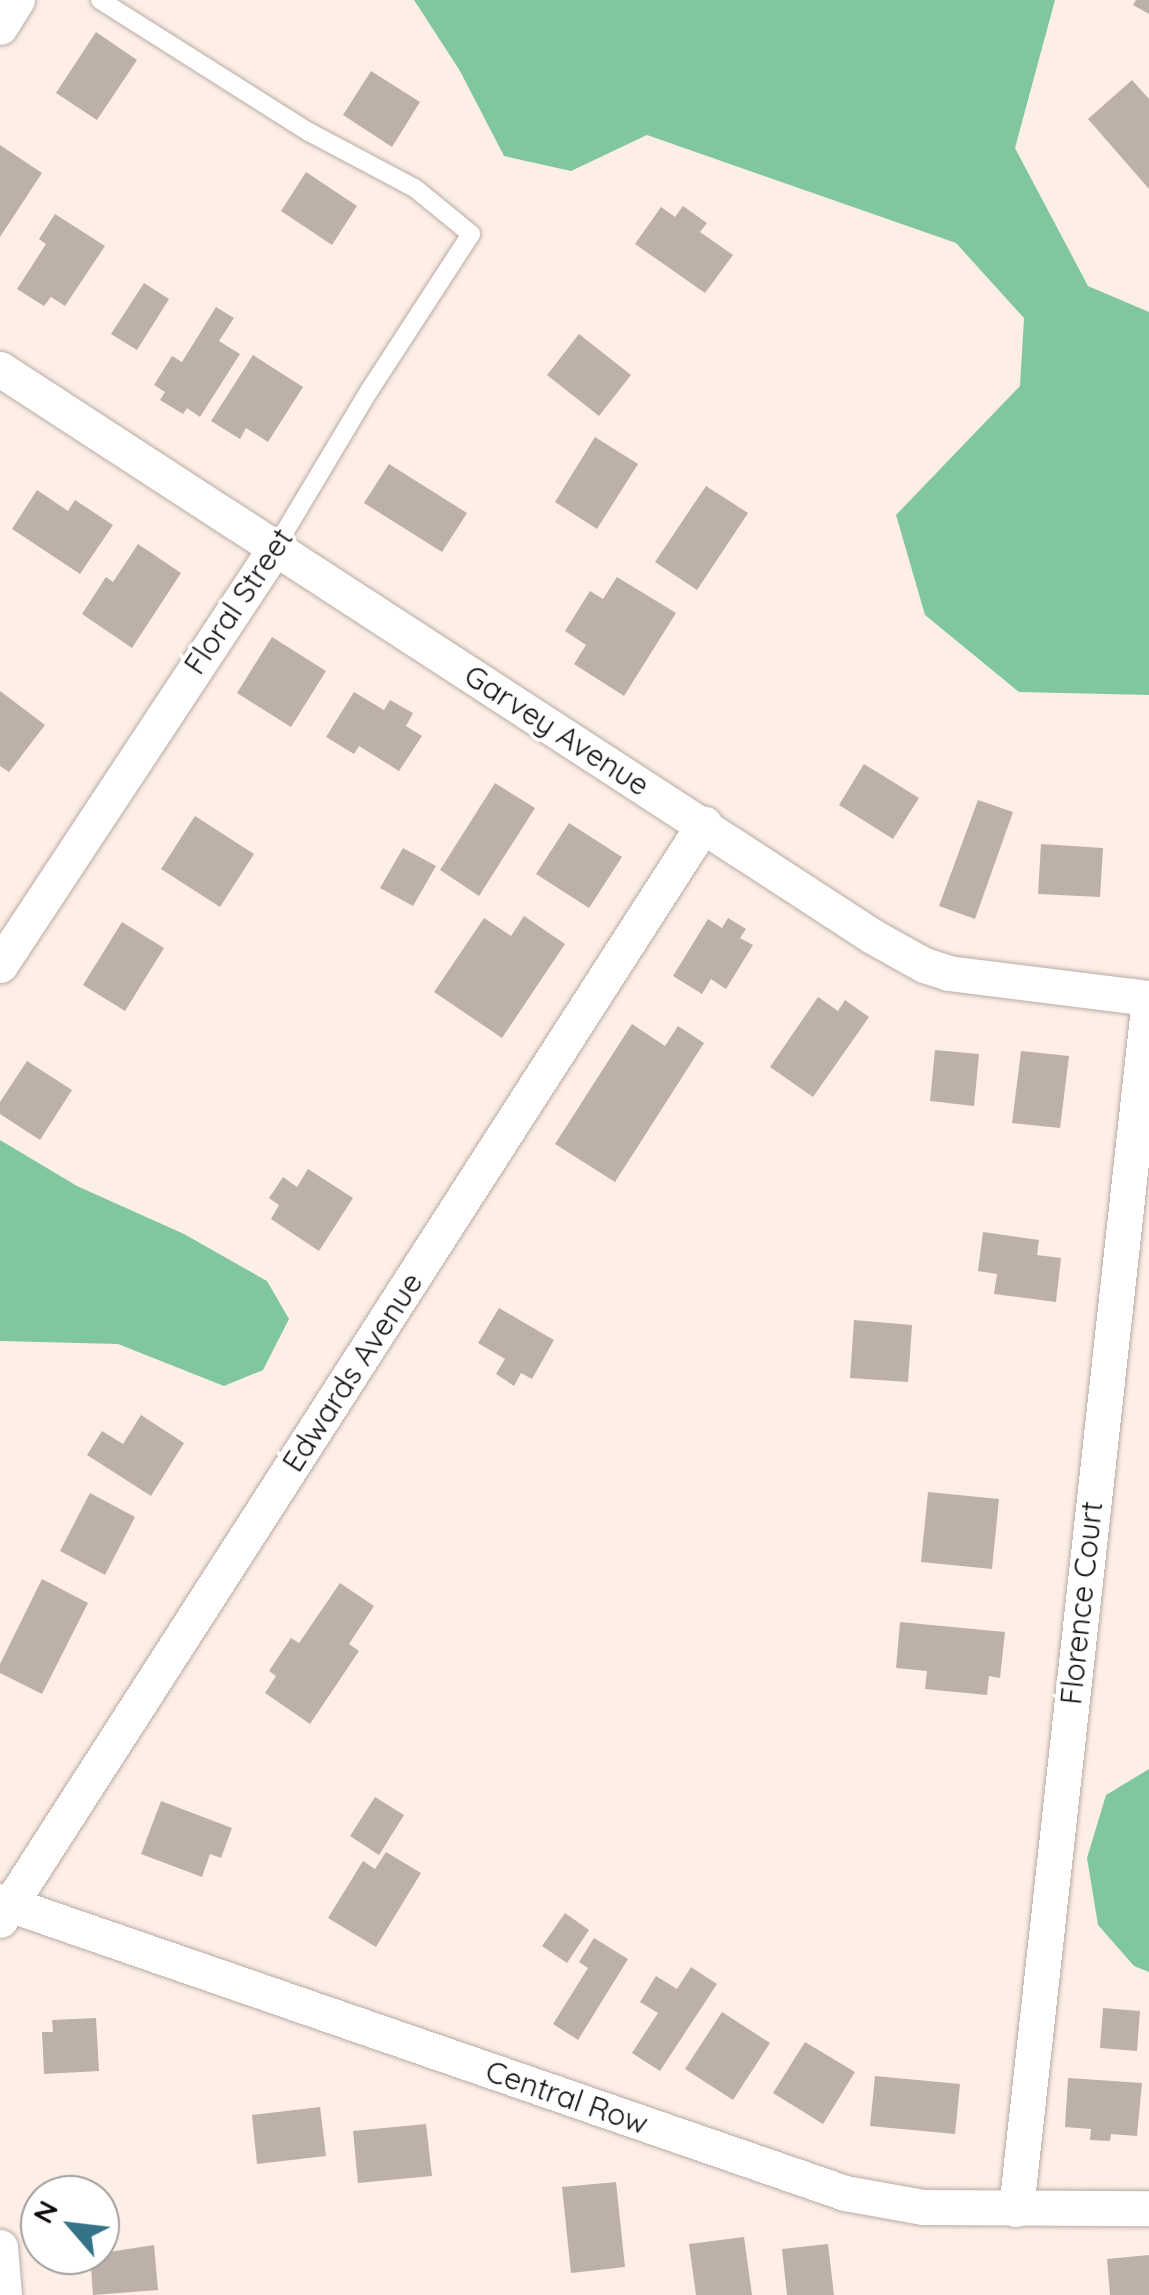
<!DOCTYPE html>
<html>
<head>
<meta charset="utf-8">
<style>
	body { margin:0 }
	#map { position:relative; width:1149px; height:2295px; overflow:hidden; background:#fdefe6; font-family:Quicksand,sans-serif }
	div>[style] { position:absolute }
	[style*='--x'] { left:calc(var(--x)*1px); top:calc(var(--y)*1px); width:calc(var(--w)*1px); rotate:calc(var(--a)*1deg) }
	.forest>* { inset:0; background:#81c79e }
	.building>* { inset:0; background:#bdb0a8 }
	.roads { filter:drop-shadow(0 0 2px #b8aba3) drop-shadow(0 0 2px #b8aba3) }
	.service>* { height:18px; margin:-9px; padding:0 9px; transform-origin:9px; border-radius:9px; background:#fff }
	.minor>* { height:35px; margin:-17.5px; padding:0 17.5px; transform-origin:17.5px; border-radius:17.5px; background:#fff }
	span { translate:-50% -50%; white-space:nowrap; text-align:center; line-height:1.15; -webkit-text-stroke:8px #fff; paint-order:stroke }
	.street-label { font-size:30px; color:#100b09 }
	.north { position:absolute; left:20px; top:2175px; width:100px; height:100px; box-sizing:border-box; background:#fff; border:2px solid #9f9d9d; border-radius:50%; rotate:298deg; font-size:28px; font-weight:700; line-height:40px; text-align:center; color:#100b09 }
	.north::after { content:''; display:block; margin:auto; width:35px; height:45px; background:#347388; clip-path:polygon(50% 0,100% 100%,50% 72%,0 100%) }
</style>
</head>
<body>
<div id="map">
	<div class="forest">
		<div style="clip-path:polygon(414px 0,1055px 0,1015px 148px,1088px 286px,1149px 312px,1149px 695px,1019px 692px,925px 615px,896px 515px,1020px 386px,1024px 318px,956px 243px,647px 135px,571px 171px,504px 156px,460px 71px)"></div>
		<div style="clip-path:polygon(0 1140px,77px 1186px,184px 1234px,267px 1281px,289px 1319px,263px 1370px,224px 1386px,118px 1344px,0 1341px)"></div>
		<div style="clip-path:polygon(1149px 1769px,1149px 1972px,1134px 1966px,1098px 1925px,1087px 1858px,1106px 1795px)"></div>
	</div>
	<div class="building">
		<div style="clip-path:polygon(1136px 0,1149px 0,1149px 14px,1133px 5px)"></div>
		<div style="clip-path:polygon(96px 32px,137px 60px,97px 120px,56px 93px)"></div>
		<div style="clip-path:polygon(371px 71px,420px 102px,392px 147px,343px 115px)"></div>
		<div style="clip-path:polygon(1132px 80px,1149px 99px,1149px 189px,1088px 119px)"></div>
		<div style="clip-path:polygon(0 145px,42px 173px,0 237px)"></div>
		<div style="clip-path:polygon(306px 172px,357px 206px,332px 245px,281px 211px)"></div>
		<div style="clip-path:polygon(683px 206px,707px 223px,700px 232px,733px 255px,705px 293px,635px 244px,661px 207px,675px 217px)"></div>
		<div style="clip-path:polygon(55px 214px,105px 246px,65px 306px,51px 297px,44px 306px,17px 289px,46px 244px,39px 239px)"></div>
		<div style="clip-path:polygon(144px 283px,169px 299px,137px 350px,111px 334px)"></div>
		<div style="clip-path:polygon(216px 307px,234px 318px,219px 341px,240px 354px,200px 417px,187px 408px,183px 414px,160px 400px,165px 392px,154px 385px,172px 356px,182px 362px)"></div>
		<div style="clip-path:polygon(579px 334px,631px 375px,599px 416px,547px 375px)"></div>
		<div style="clip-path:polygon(253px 355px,303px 387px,268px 442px,246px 428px,240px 439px,211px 421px)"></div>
		<div style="clip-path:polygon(595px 437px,638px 464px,597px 529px,555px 502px)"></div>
		<div style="clip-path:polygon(389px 464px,467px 513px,442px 552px,364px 503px)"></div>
		<div style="clip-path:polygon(706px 486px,748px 513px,697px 590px,655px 562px)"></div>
		<div style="clip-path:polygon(37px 490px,68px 511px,75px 500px,113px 525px,80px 574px,12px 529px)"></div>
		<div style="clip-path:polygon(138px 544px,181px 573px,132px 648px,82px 614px,106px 577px,113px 582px)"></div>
		<div style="clip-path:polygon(617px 577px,676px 613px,624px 696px,574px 664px,586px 645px,565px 631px,590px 591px,603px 599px)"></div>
		<div style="clip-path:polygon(272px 637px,326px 671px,291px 727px,237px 693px)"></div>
		<div style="clip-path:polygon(0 691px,45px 725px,9px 772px,0 766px)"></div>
		<div style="clip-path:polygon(354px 692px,384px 710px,390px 700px,413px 713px,406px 726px,422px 736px,399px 771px,359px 746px,354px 754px,326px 737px)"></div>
		<div style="clip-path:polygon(864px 764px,919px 798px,893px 839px,839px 805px)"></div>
		<div style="clip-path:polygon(495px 783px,535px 808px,479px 896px,440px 870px)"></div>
		<div style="clip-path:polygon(978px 800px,1013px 812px,975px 919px,939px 906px)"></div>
		<div style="clip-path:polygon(195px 816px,254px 854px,220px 907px,161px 869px)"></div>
		<div style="clip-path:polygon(569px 823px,622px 857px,589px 908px,536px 874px)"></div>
		<div style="clip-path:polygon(1041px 844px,1103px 848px,1100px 897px,1038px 894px)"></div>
		<div style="clip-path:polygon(403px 848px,436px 866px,413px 906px,380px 888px)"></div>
		<div style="clip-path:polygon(524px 916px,565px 944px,502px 1038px,434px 992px,484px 918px,511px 936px)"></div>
		<div style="clip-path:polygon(728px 918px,746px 929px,740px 938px,753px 945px,726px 989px,711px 979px,702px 994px,673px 976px,708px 919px,722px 928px)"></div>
		<div style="clip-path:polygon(122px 922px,164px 948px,125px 1011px,83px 985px)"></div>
		<div style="clip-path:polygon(818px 997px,838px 1011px,845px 1000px,869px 1017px,813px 1097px,770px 1067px)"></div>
		<div style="clip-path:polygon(632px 1024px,665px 1046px,678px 1026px,704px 1043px,615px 1182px,555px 1144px)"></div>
		<div style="clip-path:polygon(935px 1050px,979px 1054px,974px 1106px,930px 1101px)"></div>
		<div style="clip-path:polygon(1021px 1051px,1069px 1056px,1060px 1128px,1012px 1123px)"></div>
		<div style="clip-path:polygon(27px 1061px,72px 1090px,40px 1140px,0 1114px,0 1102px)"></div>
		<div style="clip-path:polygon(308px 1169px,353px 1198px,319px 1251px,271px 1219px,279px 1205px,269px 1198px,283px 1177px,297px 1187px)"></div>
		<div style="clip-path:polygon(983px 1232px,1039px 1240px,1037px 1255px,1061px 1258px,1056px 1302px,994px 1294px,997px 1274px,978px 1271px)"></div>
		<div style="clip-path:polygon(499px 1308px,554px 1340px,532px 1379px,521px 1373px,514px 1386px,496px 1374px,505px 1359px,478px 1343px)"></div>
		<div style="clip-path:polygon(854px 1320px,912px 1325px,908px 1382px,850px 1378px)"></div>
		<div style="clip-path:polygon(141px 1415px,184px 1443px,151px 1496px,87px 1455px,102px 1431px,123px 1444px)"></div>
		<div style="clip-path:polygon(928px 1492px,999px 1499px,992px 1569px,921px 1562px)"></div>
		<div style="clip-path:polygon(90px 1493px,135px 1517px,105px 1575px,60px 1551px)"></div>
		<div style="clip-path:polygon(42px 1579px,88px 1603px,42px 1694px,0 1673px,0 1664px)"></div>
		<div style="clip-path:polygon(340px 1583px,374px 1606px,349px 1644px,359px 1651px,310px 1724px,265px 1693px,276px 1676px,269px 1671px,291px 1638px,299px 1643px)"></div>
		<div style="clip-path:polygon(900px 1622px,1005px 1632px,1000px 1678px,989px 1676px,987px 1695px,925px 1689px,927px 1671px,896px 1668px)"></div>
		<div style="clip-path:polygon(375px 1797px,404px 1815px,379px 1855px,350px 1836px)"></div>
		<div style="clip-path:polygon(161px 1801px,232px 1828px,221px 1858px,210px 1854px,202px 1877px,141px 1854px)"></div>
		<div style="clip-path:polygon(386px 1852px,421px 1873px,376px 1947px,328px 1918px,363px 1861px,375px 1869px)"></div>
		<div style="clip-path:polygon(565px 1913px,589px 1930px,567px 1963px,542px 1946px)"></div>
		<div style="clip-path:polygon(594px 1938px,628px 1959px,578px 2040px,553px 2024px,588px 1968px,579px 1962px)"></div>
		<div style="clip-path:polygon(691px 1967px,717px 1984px,660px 2071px,632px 2053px,658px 2013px,640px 2002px,656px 1976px,677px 1989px)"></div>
		<div style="clip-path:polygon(1103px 2008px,1140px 2011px,1137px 2051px,1100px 2048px)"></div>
		<div style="clip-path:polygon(722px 2012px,770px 2043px,733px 2100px,685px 2069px)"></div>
		<div style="clip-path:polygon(96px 2018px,99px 2071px,44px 2074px,42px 2032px,53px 2032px,52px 2020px)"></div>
		<div style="clip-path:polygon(805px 2042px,855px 2072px,823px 2124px,773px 2093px)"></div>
		<div style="clip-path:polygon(875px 2076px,960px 2084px,955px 2134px,870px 2126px)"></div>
		<div style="clip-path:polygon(1068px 2078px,1142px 2083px,1137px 2136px,1111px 2134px,1110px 2141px,1090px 2140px,1091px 2129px,1065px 2127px)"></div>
		<div style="clip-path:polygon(320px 2107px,326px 2156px,257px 2164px,252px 2115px)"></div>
		<div style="clip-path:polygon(426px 2124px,432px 2176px,358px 2183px,353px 2131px)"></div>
		<div style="clip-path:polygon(616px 2182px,625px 2267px,571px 2273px,562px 2187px)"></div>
		<div style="clip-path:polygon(744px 2237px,752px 2295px,696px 2295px,689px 2244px)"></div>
		<div style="clip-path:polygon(828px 2244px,834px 2295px,787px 2295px,782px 2249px)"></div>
		<div style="clip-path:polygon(154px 2245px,158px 2290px,93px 2295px,90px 2255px)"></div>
		<div style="clip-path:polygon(1149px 2255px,1149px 2295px,1110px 2295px,1107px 2259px)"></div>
	</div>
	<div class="roads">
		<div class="service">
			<div style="--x:100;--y:0;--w:247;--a:32.3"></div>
			<div style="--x:309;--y:132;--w:121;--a:28"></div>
			<div style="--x:416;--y:189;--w:71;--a:39.3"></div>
			<div style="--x:471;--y:234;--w:187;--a:123"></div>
			<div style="--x:369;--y:391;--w:183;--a:120.9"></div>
		</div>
		<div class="minor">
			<div style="--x:0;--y:27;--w:32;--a:-58"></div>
			<div style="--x:0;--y:369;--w:1040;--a:33.03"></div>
			<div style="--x:872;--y:936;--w:60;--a:29.1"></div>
			<div style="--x:924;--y:965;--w:25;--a:18"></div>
			<div style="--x:948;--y:973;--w:203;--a:7.1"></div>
			<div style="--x:0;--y:965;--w:500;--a:-56.6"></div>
			<div style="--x:0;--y:1901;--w:894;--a:19.06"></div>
			<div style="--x:845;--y:2193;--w:79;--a:10.2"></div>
			<div style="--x:923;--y:2207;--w:226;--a:0.3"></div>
			<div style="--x:0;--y:1920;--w:1303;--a:-57.29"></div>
			<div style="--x:1016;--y:2209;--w:1218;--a:-83.73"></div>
			<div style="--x:0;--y:2247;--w:48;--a:85.2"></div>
		</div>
	</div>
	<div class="street-label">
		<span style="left:238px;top:601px;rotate:-56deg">Floral Street</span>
		<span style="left:557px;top:730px;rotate:33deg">Garvey Avenue</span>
		<span style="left:352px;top:1372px;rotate:-57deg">Edwards Avenue</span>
		<span style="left:1081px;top:1603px;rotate:-84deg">Florence Court</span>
		<span style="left:567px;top:2097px;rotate:19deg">Central Row</span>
	</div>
	<div class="north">N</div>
</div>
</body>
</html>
